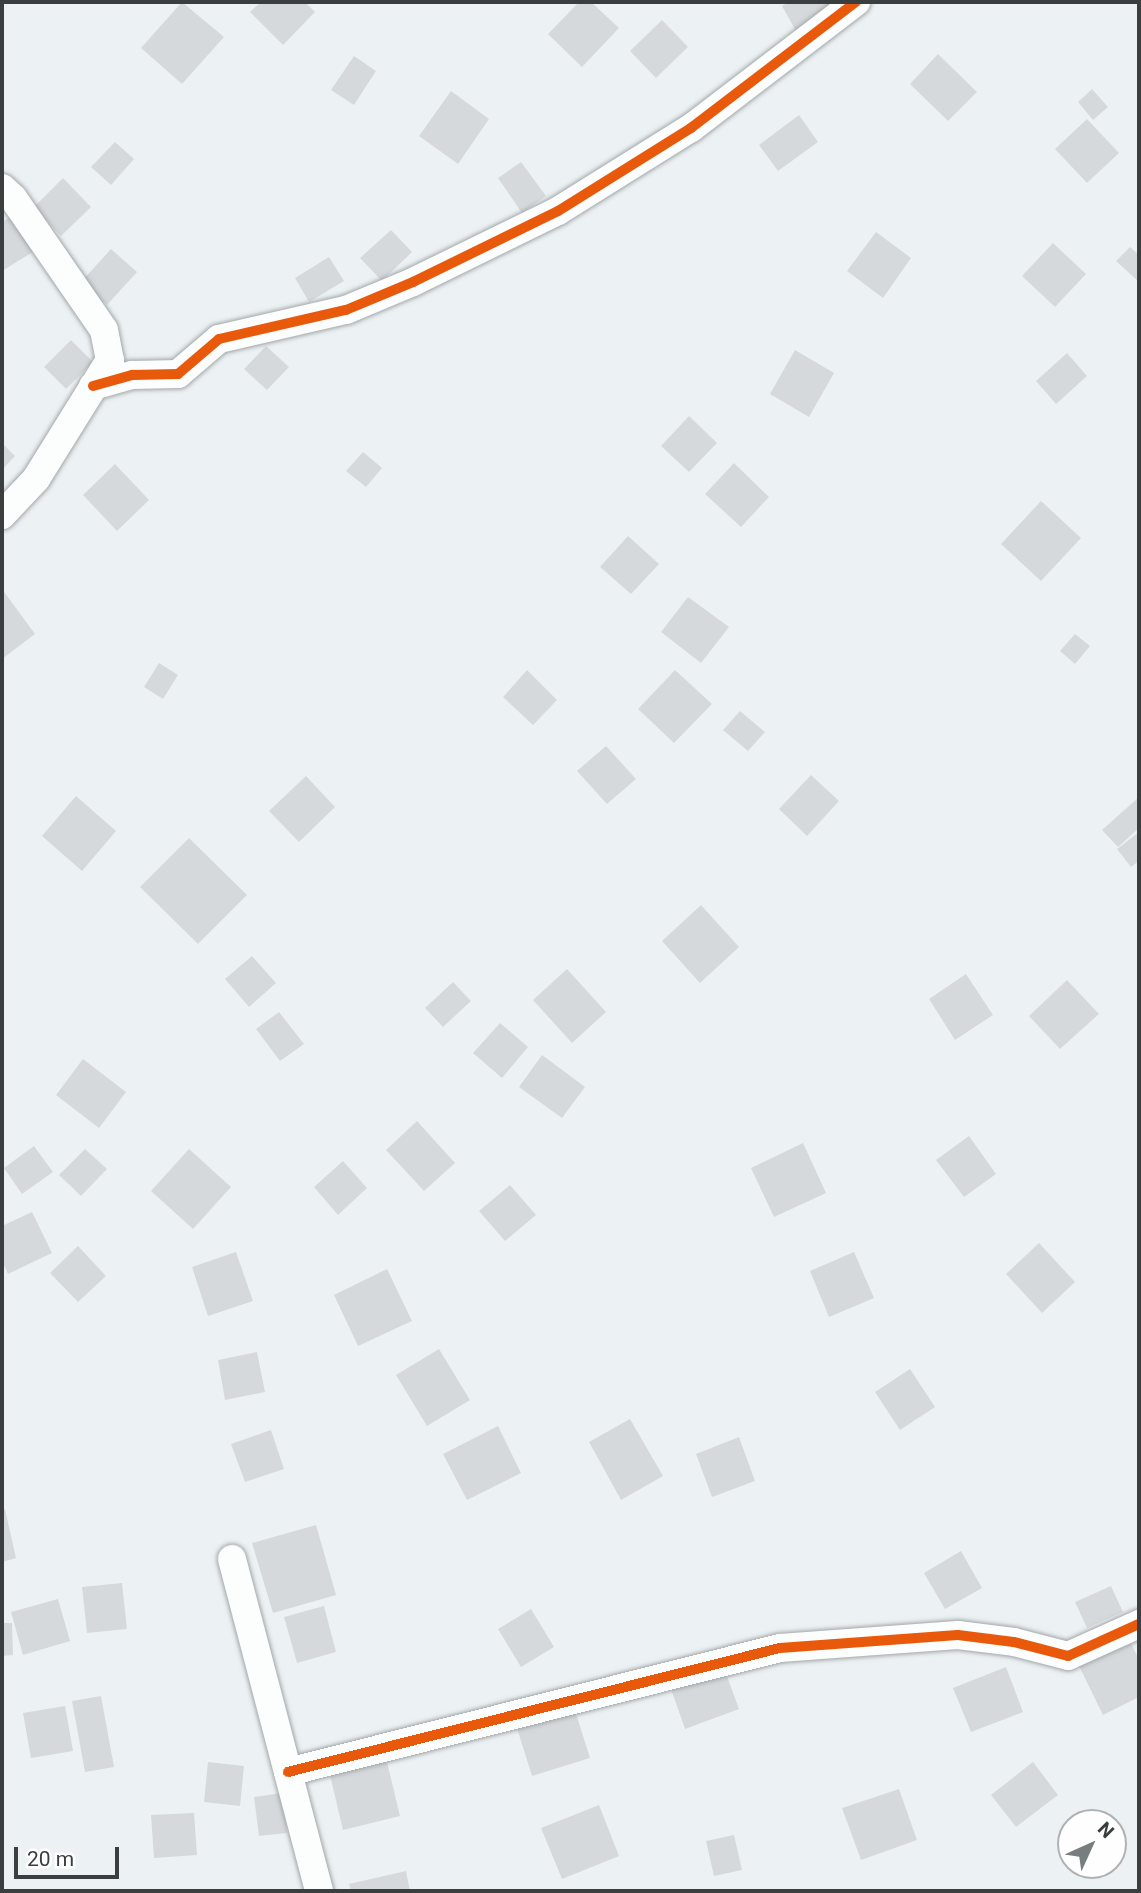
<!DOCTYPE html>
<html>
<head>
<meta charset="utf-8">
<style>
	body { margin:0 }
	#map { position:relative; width:1141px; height:1893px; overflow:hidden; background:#ecf2f4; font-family:Roboto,sans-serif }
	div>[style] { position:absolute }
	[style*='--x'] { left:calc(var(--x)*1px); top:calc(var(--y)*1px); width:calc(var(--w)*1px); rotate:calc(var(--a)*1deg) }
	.building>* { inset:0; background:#d5d9dc }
	.roads { filter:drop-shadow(0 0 2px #a3a7a9) drop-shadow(0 0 2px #a3a7a9) }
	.minor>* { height:28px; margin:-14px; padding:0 14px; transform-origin:14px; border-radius:14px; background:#fcfdfd }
	.cycleway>* { height:10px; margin:-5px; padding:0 5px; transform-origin:5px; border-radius:5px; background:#e8590c }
	span { translate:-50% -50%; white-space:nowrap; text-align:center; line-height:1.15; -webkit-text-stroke:5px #fefefe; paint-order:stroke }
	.frame { position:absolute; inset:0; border:4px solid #3a3e3f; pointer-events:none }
	.north { position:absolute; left:1057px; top:1809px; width:70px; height:70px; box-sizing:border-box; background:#fefefe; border:2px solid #b0b1b2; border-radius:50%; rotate:45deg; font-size:19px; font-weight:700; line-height:28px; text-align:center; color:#3a3e3f }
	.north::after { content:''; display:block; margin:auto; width:24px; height:32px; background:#787d7e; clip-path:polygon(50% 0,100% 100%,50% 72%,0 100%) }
	.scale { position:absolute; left:14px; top:1847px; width:105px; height:32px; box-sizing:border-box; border:4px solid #3a3e3f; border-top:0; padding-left:9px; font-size:21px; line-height:24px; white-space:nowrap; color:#3a3e3f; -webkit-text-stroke:5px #fefefe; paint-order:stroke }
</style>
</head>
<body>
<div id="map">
	<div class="building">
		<div style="clip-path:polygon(182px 2px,224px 37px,182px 84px,141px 48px)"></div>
		<div style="clip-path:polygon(261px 2px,305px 2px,315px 12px,283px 45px,250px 12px)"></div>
		<div style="clip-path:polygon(579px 2px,591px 2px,619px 28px,582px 67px,548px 34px)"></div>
		<div style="clip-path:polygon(789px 2px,827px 2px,833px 12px,797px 33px,782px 6px)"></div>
		<div style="clip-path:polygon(662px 20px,688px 47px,656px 78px,630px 51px)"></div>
		<div style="clip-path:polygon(938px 54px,977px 92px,948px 121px,910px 84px)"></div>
		<div style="clip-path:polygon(354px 56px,376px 71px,354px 105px,331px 90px)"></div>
		<div style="clip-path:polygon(1092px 89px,1108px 107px,1093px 120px,1078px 102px)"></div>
		<div style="clip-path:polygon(451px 91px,489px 119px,458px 164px,419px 136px)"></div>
		<div style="clip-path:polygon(799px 115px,818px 142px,778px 171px,759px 145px)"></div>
		<div style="clip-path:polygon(1087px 119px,1119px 153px,1087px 183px,1055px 149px)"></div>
		<div style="clip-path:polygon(115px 142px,134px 159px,111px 185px,91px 167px)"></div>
		<div style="clip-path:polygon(521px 162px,546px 196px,522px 213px,498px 178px)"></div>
		<div style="clip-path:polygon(63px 178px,91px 207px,61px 236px,34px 207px)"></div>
		<div style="clip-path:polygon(15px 214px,36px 250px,2px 271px,2px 222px)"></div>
		<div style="clip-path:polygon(391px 230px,412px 252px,382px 281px,360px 258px)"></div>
		<div style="clip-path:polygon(876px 232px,911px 258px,883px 298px,847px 271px)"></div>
		<div style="clip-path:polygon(1053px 243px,1086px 274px,1055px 307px,1022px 276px)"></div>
		<div style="clip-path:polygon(1130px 247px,1139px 255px,1139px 282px,1116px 261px)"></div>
		<div style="clip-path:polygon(111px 249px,137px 272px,107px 305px,81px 282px)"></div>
		<div style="clip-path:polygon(329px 257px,344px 281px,309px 302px,295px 278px)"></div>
		<div style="clip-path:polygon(71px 340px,93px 362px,66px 389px,44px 367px)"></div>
		<div style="clip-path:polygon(266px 346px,289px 367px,267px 390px,244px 369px)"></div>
		<div style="clip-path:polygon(795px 350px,834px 373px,809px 417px,770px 394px)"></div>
		<div style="clip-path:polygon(1067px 353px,1087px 376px,1056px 404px,1036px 381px)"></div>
		<div style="clip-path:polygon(689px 416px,717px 443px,689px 472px,661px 446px)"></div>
		<div style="clip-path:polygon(2px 443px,15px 456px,2px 470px)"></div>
		<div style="clip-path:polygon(363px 452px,382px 468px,366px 487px,346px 471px)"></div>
		<div style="clip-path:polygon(734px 463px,769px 497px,741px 527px,705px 494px)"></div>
		<div style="clip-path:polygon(115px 464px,149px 500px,117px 531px,83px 495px)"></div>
		<div style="clip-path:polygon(1041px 501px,1081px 538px,1041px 581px,1001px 544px)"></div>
		<div style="clip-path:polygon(628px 536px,659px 564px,631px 594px,600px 567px)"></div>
		<div style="clip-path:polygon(2px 589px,35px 634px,2px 659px)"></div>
		<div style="clip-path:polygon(688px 597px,729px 627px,701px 663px,661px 632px)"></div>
		<div style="clip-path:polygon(1075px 634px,1090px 646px,1075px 664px,1060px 651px)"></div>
		<div style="clip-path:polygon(159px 663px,178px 675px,163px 699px,144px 687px)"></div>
		<div style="clip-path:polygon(527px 670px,557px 700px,533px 725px,503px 697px)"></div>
		<div style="clip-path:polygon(675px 670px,712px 704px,674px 743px,638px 709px)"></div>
		<div style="clip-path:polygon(740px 711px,765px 732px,748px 751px,723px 730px)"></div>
		<div style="clip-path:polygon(606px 746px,636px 779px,607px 804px,577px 771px)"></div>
		<div style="clip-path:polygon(811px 775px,839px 801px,807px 836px,779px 809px)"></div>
		<div style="clip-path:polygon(306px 776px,335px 807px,299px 842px,269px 811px)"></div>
		<div style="clip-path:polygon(76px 796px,116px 831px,82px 871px,42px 836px)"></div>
		<div style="clip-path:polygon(1139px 797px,1139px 828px,1118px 847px,1102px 830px)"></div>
		<div style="clip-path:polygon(1139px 832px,1139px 861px,1131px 867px,1117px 849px)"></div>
		<div style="clip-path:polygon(189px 838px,247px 895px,198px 944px,140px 887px)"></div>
		<div style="clip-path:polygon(701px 905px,739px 947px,700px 983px,662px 941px)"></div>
		<div style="clip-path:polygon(252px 956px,276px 983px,249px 1007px,225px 979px)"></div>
		<div style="clip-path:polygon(567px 969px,606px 1012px,572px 1043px,533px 1000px)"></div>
		<div style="clip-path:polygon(966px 974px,993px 1015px,955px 1040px,929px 999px)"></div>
		<div style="clip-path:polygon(1067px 980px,1099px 1014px,1060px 1049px,1029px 1016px)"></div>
		<div style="clip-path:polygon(453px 982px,471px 1001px,443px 1027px,425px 1008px)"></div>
		<div style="clip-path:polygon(279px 1012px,304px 1044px,280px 1061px,256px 1029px)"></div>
		<div style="clip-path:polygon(500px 1023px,528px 1047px,502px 1078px,473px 1053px)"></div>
		<div style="clip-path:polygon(542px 1055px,585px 1087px,562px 1118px,519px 1087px)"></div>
		<div style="clip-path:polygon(83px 1059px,126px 1092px,99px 1128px,56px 1095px)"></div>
		<div style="clip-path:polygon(417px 1121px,455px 1163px,424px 1191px,386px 1150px)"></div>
		<div style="clip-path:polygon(969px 1136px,996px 1174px,964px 1197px,936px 1160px)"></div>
		<div style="clip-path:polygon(803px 1143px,826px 1193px,774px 1217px,751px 1168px)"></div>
		<div style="clip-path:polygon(34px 1146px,53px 1172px,22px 1194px,4px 1168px)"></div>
		<div style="clip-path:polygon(85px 1149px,107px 1169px,81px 1196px,59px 1175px)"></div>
		<div style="clip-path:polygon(189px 1149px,231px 1187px,193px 1229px,151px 1191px)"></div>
		<div style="clip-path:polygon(343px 1161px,367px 1188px,338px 1215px,314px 1187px)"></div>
		<div style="clip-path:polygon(510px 1185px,536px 1215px,505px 1241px,479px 1211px)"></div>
		<div style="clip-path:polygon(32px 1212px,52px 1253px,8px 1274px,2px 1261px,2px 1226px)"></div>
		<div style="clip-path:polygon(1039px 1243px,1075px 1282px,1042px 1313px,1006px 1274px)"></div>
		<div style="clip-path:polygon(78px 1246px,106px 1276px,78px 1302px,50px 1273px)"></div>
		<div style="clip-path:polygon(236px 1252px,253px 1301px,208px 1316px,192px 1267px)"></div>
		<div style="clip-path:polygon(854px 1252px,874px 1298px,829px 1317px,810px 1271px)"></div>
		<div style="clip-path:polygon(387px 1269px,412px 1321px,358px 1346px,334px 1295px)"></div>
		<div style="clip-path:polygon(439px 1349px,470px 1400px,427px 1426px,396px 1375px)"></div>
		<div style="clip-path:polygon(257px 1352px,265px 1392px,225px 1400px,218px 1360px)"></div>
		<div style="clip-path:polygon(910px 1369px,935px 1407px,900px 1430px,875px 1392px)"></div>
		<div style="clip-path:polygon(630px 1419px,663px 1476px,621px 1500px,589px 1442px)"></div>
		<div style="clip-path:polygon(498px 1426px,521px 1473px,467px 1500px,443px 1454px)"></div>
		<div style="clip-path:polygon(271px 1430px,284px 1469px,245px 1482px,231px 1444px)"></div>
		<div style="clip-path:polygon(739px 1437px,755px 1481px,712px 1497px,696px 1454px)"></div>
		<div style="clip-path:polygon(5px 1509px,16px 1558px,2px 1562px,2px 1510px)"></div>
		<div style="clip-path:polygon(316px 1525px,336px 1595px,273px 1613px,252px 1543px)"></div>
		<div style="clip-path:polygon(961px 1551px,982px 1588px,945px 1609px,924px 1573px)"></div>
		<div style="clip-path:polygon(122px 1583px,127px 1629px,87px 1633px,82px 1587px)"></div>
		<div style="clip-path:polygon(1111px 1586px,1123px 1612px,1087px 1628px,1075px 1602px)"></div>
		<div style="clip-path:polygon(58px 1599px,70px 1641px,23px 1655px,11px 1612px)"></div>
		<div style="clip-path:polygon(324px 1606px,336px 1652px,297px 1663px,284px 1617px)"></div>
		<div style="clip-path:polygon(531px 1609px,554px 1647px,521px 1667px,498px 1629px)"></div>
		<div style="clip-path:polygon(2px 1623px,12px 1623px,13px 1655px,2px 1656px)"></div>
		<div style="clip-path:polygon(1130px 1641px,1139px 1660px,1139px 1697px,1103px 1715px,1079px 1666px)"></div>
		<div style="clip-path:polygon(1006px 1667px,1023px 1712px,971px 1732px,953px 1688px)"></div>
		<div style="clip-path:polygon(724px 1668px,739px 1709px,685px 1729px,670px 1686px)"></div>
		<div style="clip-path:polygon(101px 1696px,114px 1767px,85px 1772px,72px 1701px)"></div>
		<div style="clip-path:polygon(65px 1706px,73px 1751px,31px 1758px,23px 1713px)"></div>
		<div style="clip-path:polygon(574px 1707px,590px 1758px,532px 1776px,516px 1725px)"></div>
		<div style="clip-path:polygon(386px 1758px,400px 1816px,343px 1830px,329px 1771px)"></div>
		<div style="clip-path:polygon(208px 1762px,244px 1766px,240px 1806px,204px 1802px)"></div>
		<div style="clip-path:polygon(1033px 1762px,1058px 1795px,1016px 1827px,991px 1795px)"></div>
		<div style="clip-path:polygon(899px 1789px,917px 1840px,861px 1860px,842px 1808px)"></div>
		<div style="clip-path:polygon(283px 1793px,287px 1833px,259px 1836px,254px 1797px)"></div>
		<div style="clip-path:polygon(599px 1805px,619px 1856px,562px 1879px,541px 1828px)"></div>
		<div style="clip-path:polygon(194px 1813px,197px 1855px,154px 1858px,151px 1815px)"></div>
		<div style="clip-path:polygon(734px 1835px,742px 1870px,714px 1876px,706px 1841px)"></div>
		<div style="clip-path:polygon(406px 1871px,410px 1891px,351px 1891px,349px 1884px)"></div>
	</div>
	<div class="roads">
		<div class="minor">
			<div style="--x:2;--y:188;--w:15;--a:42"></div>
			<div style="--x:13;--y:198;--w:160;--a:55.4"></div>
			<div style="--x:104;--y:330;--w:31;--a:79"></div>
			<div style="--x:110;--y:360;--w:140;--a:121.9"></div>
			<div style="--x:36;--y:479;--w:50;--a:133.4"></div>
			<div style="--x:93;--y:386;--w:41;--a:-15.8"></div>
			<div style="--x:132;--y:375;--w:46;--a:-1.2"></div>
			<div style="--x:178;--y:374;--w:54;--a:-40.5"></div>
			<div style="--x:219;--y:339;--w:130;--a:-12.9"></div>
			<div style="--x:346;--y:310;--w:73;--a:-22.7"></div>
			<div style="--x:413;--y:282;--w:161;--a:-26.1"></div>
			<div style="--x:558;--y:211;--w:157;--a:-32"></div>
			<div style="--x:691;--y:128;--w:208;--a:-37.4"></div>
			<div style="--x:232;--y:1559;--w:343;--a:75.3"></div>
			<div style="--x:288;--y:1772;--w:507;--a:-14.15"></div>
			<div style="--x:780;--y:1648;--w:178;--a:-4.2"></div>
			<div style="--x:958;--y:1635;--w:56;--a:7.1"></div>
			<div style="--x:1014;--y:1642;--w:56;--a:14.5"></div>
			<div style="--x:1068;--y:1656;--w:78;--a:-24.3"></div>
		</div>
	</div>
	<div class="cycleway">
		<div style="--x:93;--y:386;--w:41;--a:-15.8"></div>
		<div style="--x:132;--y:375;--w:46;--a:-1.2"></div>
		<div style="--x:178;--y:374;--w:54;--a:-40.5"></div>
		<div style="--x:219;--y:339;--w:130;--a:-12.9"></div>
		<div style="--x:346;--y:310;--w:73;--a:-22.7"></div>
		<div style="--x:413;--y:282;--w:161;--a:-26.1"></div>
		<div style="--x:558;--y:211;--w:157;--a:-32"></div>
		<div style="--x:691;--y:128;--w:208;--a:-37.4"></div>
		<div style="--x:288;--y:1772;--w:507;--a:-14.15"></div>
		<div style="--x:780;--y:1648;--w:178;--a:-4.2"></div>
		<div style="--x:958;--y:1635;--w:56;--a:7.1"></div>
		<div style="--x:1014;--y:1642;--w:56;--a:14.5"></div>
		<div style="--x:1068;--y:1656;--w:78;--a:-24.3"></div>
	</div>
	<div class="frame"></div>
	<div class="north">N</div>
	<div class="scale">20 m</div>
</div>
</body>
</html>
